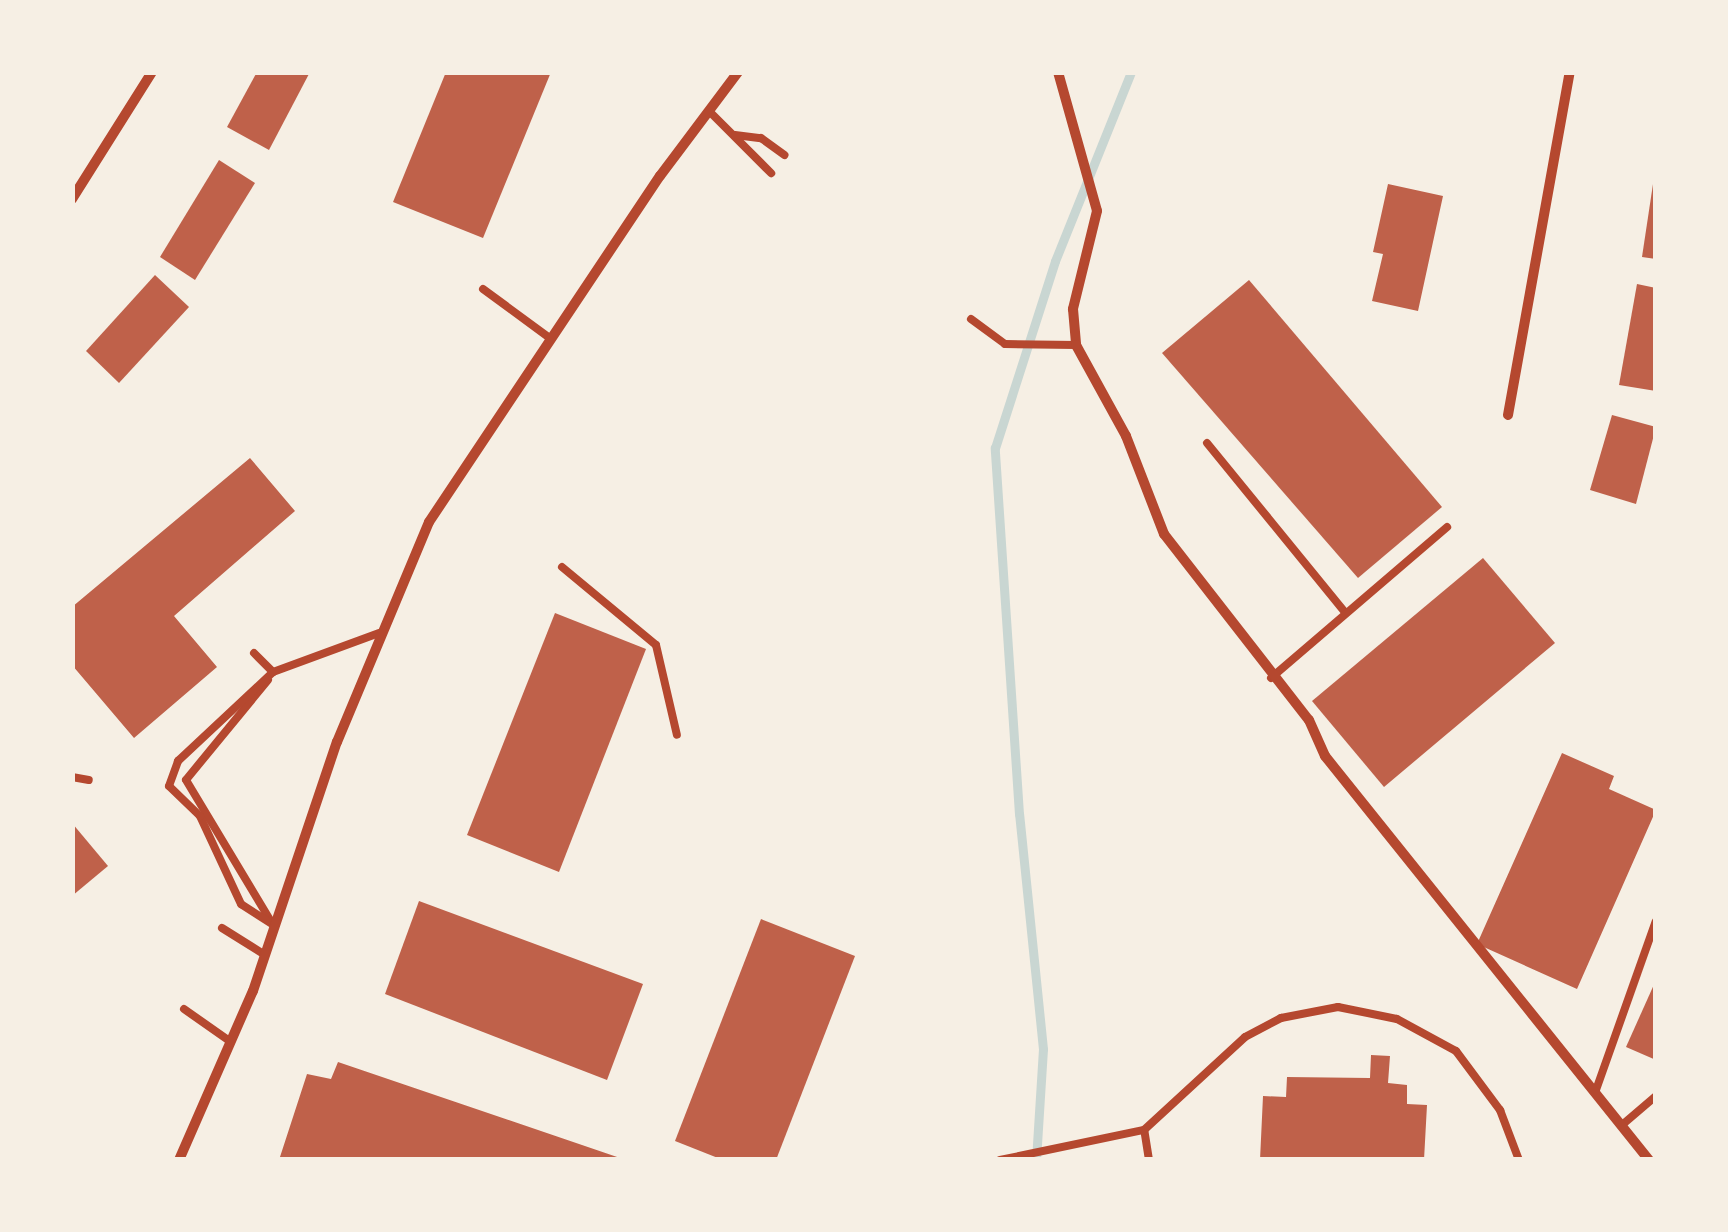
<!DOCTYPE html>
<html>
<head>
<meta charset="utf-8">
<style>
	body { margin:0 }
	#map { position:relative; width:1728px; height:1232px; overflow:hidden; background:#f6efe4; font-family:Poppins,sans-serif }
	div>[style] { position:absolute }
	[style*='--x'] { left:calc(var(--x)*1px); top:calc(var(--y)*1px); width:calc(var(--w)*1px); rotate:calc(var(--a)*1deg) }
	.stream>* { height:9px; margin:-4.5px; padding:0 4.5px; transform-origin:4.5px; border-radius:4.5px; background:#c9d6d2 }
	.building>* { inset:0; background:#bf614a }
	.service>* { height:8px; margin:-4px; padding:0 4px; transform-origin:4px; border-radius:4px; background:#b5482f }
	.minor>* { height:10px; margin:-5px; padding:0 5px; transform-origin:5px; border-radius:5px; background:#b5482f }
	span { translate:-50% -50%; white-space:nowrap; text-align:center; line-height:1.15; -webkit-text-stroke:9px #f6efe4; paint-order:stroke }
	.frame { position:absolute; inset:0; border:75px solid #f6efe4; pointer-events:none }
</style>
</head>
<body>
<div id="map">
	<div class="stream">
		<div style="--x:1036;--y:1160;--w:111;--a:-86.4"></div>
		<div style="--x:1043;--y:1049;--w:236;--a:-95.8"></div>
		<div style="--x:1019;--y:814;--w:367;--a:-93.8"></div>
		<div style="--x:995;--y:448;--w:196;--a:-72.2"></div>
		<div style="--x:1055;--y:261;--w:204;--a:-68.1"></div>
	</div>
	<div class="building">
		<div style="clip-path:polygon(257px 72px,310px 72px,269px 150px,227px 127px)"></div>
		<div style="clip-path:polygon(446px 72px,551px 72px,483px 238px,393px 202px)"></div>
		<div style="clip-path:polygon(219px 160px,255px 183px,195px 280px,160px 257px)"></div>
		<div style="clip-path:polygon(1388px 184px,1443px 196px,1418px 311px,1372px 301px,1383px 254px,1373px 252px)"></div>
		<div style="clip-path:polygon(1653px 184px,1656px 184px,1656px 259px,1642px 257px)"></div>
		<div style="clip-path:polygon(155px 275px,189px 307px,119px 383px,86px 351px)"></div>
		<div style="clip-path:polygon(1249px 280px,1442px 507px,1358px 578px,1162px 353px)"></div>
		<div style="clip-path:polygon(1637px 284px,1656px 288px,1656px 391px,1619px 385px)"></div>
		<div style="clip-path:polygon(1612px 415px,1656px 427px,1636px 504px,1590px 490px)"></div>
		<div style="clip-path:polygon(250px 458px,295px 511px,174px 616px,217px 667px,134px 738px,72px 665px,72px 607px)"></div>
		<div style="clip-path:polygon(1483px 558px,1555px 643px,1384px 787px,1312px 701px)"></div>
		<div style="clip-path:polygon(555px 613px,646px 649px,559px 872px,467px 835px)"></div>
		<div style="clip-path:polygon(1562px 753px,1614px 776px,1609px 789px,1656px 810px,1577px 989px,1477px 944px)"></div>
		<div style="clip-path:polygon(72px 823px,108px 866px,72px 896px)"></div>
		<div style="clip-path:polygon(419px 901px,643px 984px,607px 1080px,385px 994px)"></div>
		<div style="clip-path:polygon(761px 919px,855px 956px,776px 1160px,723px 1160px,675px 1141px)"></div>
		<div style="clip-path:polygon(1656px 980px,1656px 1060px,1626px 1047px)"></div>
		<div style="clip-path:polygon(1371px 1055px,1390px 1056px,1388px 1083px,1407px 1085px,1407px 1104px,1427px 1105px,1424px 1160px,1260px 1160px,1263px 1096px,1286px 1097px,1287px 1077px,1370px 1078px)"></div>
		<div style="clip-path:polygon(338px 1062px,623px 1159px,623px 1160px,279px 1160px,307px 1074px,331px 1079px)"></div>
	</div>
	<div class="service">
		<div style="--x:709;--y:111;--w:88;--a:45"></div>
		<div style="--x:735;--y:135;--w:26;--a:7"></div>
		<div style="--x:761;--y:138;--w:29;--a:36"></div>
		<div style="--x:483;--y:289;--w:84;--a:36.3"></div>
		<div style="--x:971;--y:319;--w:42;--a:36.3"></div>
		<div style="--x:1005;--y:344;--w:71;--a:0.8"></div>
		<div style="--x:1207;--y:443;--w:217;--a:50.8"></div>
		<div style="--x:562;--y:567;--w:122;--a:39.7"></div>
		<div style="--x:656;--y:645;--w:92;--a:76.9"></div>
		<div style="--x:254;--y:653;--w:27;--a:45"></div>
		<div style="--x:1271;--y:678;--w:232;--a:-40.6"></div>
		<div style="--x:268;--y:680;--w:129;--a:129.4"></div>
		<div style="--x:186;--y:780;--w:163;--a:59"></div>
		<div style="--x:72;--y:777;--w:17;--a:10"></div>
		<div style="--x:275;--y:926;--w:40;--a:-147.1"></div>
		<div style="--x:241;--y:904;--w:97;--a:-115"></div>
		<div style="--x:200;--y:816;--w:43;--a:-135.9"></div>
		<div style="--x:169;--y:786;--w:27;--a:-70"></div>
		<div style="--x:178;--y:761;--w:130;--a:-43.1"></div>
		<div style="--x:273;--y:672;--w:113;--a:-20.2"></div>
		<div style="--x:222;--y:928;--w:51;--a:32.1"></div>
		<div style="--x:184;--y:1009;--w:57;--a:35.1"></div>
		<div style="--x:1596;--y:1090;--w:179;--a:-70.5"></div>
		<div style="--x:1622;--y:1125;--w:45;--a:-40.5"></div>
		<div style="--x:1000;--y:1160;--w:147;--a:-11.8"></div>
		<div style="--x:1149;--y:1160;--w:30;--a:-99"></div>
		<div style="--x:1144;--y:1130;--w:137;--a:-42.6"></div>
		<div style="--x:1245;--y:1037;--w:41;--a:-27.8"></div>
		<div style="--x:1281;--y:1018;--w:58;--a:-10.9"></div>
		<div style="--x:1338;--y:1007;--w:60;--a:11.5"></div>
		<div style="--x:1397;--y:1019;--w:67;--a:28.5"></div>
		<div style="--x:1456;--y:1051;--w:74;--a:53.3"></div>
		<div style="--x:1500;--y:1110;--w:53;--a:69.2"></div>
	</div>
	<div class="minor">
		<div style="--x:1058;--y:72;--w:144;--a:74.3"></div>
		<div style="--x:1097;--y:211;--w:101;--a:103.8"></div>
		<div style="--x:1073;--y:309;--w:36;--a:85"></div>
		<div style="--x:1076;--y:345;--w:104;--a:61.2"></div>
		<div style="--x:1126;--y:436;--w:105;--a:68.8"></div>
		<div style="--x:1164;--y:534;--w:236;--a:52.1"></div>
		<div style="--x:1309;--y:720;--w:39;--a:66"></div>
		<div style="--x:1325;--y:756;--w:518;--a:51.27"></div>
		<div style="--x:72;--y:199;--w:150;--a:-57.8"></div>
		<div style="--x:1508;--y:415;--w:349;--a:-79.8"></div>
		<div style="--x:179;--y:1160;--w:184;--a:-66.4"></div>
		<div style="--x:253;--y:991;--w:263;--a:-71.4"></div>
		<div style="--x:337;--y:742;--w:238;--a:-67.3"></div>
		<div style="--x:429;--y:522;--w:416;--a:-56.3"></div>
		<div style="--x:660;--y:176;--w:130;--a:-53.1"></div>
	</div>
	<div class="frame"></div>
</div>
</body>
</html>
